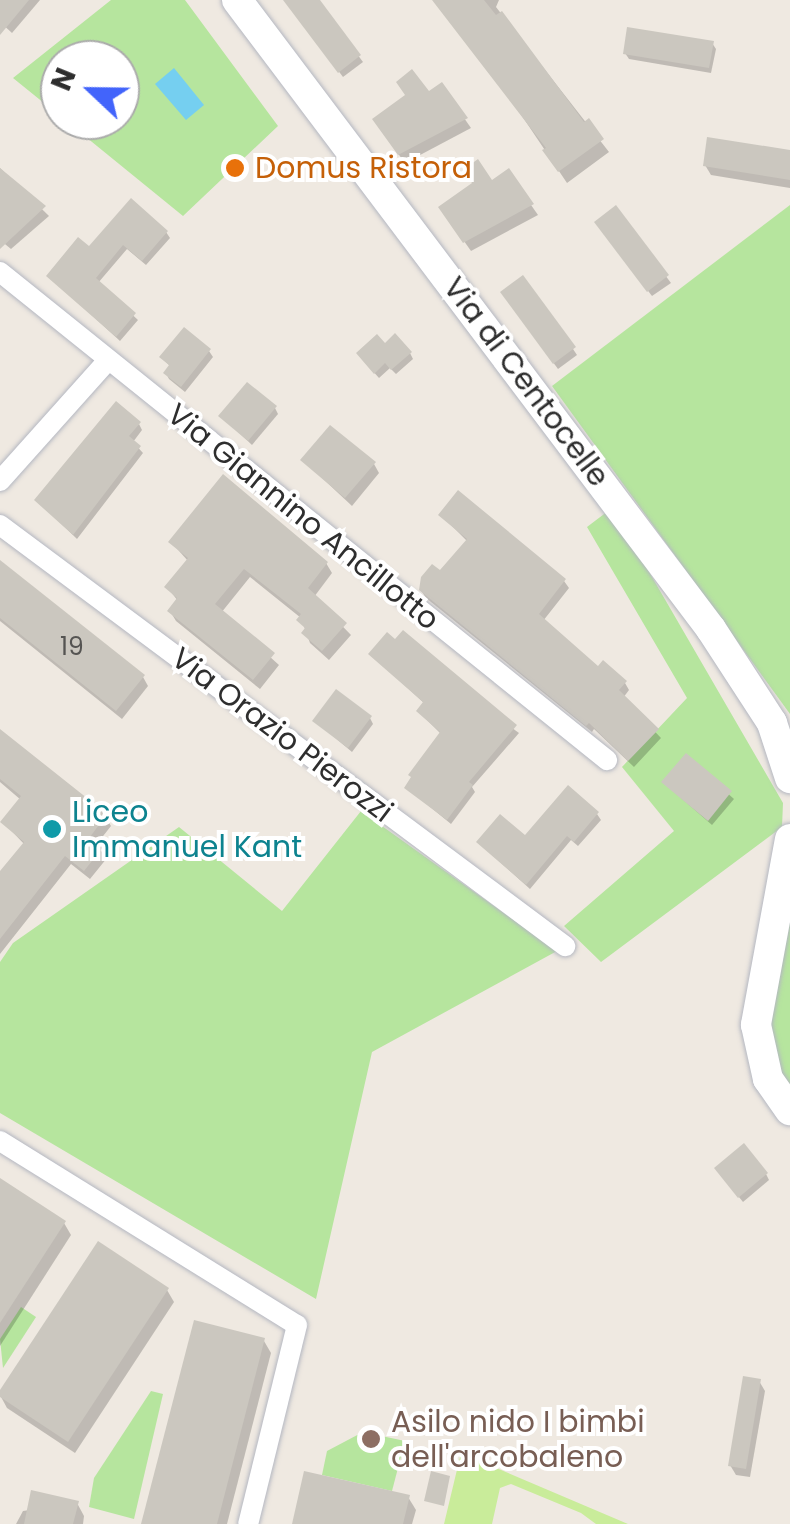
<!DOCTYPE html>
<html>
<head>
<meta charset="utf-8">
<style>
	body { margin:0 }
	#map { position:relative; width:790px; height:1524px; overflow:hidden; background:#efe9e1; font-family:Poppins,sans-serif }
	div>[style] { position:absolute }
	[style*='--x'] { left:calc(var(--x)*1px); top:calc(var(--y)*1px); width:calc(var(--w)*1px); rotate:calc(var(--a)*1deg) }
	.green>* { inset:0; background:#b6e59e }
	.pitch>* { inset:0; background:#c9ec9a }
	.water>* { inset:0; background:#75cff0 }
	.shadow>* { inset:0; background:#0003 }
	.building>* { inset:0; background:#cbc7bf }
	.roads { filter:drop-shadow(0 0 2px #b4b7c1) drop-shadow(0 0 2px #b4b7c1) }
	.street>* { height:20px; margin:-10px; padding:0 10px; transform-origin:10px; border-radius:10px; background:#fff }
	.secondary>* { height:30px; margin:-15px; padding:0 15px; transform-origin:15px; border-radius:15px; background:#fff }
	.dots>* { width:28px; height:28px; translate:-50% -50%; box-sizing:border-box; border:5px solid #fff; border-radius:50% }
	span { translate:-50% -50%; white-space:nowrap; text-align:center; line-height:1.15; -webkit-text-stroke:8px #fff; paint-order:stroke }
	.number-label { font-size:25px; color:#555452 }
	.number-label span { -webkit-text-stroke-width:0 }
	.food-label { font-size:30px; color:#c56008 }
	.left { translate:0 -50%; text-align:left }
	.street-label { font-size:30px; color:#2e2e2e }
	.culture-label { font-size:30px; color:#0d838f }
	.education-label { font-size:30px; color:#785e54 }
	.north { position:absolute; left:40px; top:40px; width:100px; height:100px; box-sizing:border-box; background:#fff; border:2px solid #ababab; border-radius:50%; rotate:292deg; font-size:28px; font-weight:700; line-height:40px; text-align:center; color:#2e2e2e }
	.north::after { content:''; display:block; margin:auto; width:35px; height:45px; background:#4264fb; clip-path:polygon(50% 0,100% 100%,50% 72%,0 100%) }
</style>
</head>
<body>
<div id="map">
	<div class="green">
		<div style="clip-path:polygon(111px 0,185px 0,278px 126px,183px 216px,65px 120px,120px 120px,120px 60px,60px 60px,60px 116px,13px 78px)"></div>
		<div style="clip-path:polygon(790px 205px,790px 714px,552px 386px)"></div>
		<div style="clip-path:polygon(612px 508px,783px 803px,782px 827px,601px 962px,564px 926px,674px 831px,622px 767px,687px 698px,587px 527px)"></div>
		<div style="clip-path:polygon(361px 811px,557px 951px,372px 1052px,316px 1299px,0 1113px,0 962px,13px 943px,179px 827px,282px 911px)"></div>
		<div style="clip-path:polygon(790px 894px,790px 1092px,768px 1045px)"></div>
		<div style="clip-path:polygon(21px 1307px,36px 1317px,3px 1368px,0 1339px)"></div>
		<div style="clip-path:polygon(151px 1391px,163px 1394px,134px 1519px,89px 1507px,94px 1478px)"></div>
		<div style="clip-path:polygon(363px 1432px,405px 1441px,392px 1491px,322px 1475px,327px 1451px)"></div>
	</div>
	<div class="pitch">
		<div style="clip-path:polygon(461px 1453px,628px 1524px,596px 1524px,581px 1513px,511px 1484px,500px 1488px,492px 1524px,444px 1524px)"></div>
	</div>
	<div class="water">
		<div style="clip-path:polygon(174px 68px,204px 105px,186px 120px,155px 84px)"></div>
	</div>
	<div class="shadow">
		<div style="clip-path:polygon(0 0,40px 0,12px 33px,0 22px)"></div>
		<div style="clip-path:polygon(297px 0,317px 0,363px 62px,343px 77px,293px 11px)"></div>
		<div style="clip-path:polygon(444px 0,499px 0,496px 7px,609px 152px,567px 183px)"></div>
		<div style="clip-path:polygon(712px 43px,716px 49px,711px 73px,629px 59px,625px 53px)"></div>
		<div style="clip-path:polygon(441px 85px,471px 128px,405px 163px,380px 129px)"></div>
		<div style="clip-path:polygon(790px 152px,790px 188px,711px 175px,705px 165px)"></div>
		<div style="clip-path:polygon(0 168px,49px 216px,11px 249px,0 240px)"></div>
		<div style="clip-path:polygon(508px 172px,538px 215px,471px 251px,447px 217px)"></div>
		<div style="clip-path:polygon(615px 208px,671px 283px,652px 296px,600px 228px)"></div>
		<div style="clip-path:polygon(166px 232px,170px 238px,146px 265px,127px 249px,98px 283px,138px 320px,120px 341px,49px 276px,89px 249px)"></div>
		<div style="clip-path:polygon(506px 298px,573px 349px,577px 355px,558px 369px)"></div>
		<div style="clip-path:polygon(384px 347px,410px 353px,413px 359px,396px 374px,390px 368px,379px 378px,362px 359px)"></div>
		<div style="clip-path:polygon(209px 351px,213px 357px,185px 392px,169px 379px,166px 373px,171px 367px,162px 358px)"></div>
		<div style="clip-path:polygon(275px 408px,278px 414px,252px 445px,221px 416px)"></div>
		<div style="clip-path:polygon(139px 424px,142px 430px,133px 442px,143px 453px,77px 539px,37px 500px)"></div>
		<div style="clip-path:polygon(303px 460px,374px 464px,379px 473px,352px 506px)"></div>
		<div style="clip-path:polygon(441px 515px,564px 581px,569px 588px,543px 621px,598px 669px,625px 683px,629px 690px,623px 698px,661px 738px,634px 767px,594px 729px,592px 732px,426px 598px,421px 590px,468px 542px)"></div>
		<div style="clip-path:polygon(171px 542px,326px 563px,332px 573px,314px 597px,351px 635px,329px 660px,310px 643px,301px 618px,250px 577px,221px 613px,279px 665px,260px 689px,176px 621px,170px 611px,178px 601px,167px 587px,188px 561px)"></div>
		<div style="clip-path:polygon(0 564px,143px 677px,148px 686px,122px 719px,0 621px)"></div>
		<div style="clip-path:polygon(395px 643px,519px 733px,472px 787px,475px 792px,451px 824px,407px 788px,441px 734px,419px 712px,425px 704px,371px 654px)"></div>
		<div style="clip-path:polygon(370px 718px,373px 724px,352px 752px,315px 721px)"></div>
		<div style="clip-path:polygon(0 733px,105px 816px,111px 826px,96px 845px,107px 858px,90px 879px,71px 864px,0 954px,0 875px,25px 845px,3px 822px,21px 800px,0 782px)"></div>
		<div style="clip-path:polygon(686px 756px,734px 799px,712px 825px,664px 783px)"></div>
		<div style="clip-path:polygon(597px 814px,601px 820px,578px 846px,571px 840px,530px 889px,479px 843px,525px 838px)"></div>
		<div style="clip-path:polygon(720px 1174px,766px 1174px,769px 1180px,743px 1202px)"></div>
		<div style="clip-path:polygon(0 1181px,64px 1223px,71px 1235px,0 1346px)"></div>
		<div style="clip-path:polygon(167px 1290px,174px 1302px,75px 1453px,7px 1408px,0 1395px)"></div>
		<div style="clip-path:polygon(264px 1341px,271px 1353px,227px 1524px,144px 1524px)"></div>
		<div style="clip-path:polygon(759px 1381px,765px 1391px,750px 1477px,736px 1475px,730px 1465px)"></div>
		<div style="clip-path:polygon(408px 1497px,416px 1510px,412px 1524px,294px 1524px)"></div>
		<div style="clip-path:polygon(77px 1503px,84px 1516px,83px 1524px,16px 1524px,23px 1511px)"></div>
	</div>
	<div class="building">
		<div style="clip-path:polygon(0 0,29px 0,0 35px)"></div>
		<div style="clip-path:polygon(283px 0,320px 0,361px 55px,338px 73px)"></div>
		<div style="clip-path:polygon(432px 0,484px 0,496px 15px,502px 11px,584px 122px,589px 118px,604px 139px,558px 172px,542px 150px,546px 148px)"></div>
		<div style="clip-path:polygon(627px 27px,714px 41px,709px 68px,623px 54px)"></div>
		<div style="clip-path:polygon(412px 69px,429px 91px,442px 82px,468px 118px,398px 155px,372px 119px,405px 95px,396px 82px)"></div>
		<div style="clip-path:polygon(707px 137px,790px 150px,790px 180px,703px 166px)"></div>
		<div style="clip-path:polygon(478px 159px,492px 180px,509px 168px,534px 204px,463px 243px,438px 207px,472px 183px,463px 170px)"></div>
		<div style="clip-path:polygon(0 168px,46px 206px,0 249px)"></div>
		<div style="clip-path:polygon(131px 198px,168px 231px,142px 261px,123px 245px,96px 278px,136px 313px,116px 337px,46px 276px,78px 237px,89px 246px)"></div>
		<div style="clip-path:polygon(616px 205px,669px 275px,647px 292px,594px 222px)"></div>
		<div style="clip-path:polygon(523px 275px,576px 347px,553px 364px,500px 292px)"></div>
		<div style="clip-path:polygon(184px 327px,211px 349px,181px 387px,163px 373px,169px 365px,159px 357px)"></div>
		<div style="clip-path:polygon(395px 333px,412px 352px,391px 370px,385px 363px,374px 374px,356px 353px,377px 334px,385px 343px)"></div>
		<div style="clip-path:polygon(247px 382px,277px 406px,248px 441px,218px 416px)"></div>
		<div style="clip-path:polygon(116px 401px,141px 422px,129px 436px,141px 446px,73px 535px,34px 500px)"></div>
		<div style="clip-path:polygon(330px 425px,376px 462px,345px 498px,300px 460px)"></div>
		<div style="clip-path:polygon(223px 474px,328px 562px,308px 588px,347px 623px,322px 651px,301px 633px,305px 628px,296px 620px,301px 614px,244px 569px,215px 604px,275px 653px,253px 680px,167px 611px,177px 598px,164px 587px,188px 558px,168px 542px)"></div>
		<div style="clip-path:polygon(458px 490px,566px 579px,539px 614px,598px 666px,603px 660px,627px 681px,619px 690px,659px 729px,628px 761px,589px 723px,586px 726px,419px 590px,421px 577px,432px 564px,440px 570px,467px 539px,438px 515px)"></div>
		<div style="clip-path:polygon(0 560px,145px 675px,116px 711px,0 618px)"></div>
		<div style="clip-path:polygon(403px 630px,517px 725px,469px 782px,473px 785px,447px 820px,404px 788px,411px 777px,408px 775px,440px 732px,416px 711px,423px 702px,368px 654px,387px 632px,395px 639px)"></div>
		<div style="clip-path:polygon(336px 689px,372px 716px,348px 748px,312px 721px)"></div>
		<div style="clip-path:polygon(0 729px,107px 814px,90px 837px,103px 847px,84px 871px,65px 856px,0 939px,0 871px,24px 842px,0 822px,21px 796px,0 779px)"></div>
		<div style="clip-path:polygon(686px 753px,732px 791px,708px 821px,661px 782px)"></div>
		<div style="clip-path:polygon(568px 785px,599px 812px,574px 842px,567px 836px,526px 885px,476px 842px,500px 814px,525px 835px)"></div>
		<div style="clip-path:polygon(744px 1143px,768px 1173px,738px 1198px,714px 1168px)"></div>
		<div style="clip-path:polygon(0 1178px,66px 1221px,0 1323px)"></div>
		<div style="clip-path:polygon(98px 1241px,169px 1288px,68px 1442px,0 1397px,0 1390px)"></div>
		<div style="clip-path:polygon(194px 1320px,265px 1338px,217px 1524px,141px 1524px)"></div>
		<div style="clip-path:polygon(743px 1376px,761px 1379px,746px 1469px,728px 1466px)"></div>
		<div style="clip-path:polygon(304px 1471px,410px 1495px,403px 1524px,292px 1524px)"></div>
		<div style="clip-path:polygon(431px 1471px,450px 1476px,444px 1506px,424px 1501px)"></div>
		<div style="clip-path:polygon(31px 1490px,79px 1501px,73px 1524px,24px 1524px)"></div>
	</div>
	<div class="roads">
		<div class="street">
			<div style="--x:0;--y:272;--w:779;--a:38.8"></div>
			<div style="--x:0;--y:481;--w:162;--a:-48.2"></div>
			<div style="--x:0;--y:525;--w:705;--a:36.69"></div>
			<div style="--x:0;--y:1141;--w:349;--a:31.8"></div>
			<div style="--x:297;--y:1325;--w:205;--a:103.8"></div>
		</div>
		<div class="secondary">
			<div style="--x:237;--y:0;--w:788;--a:53"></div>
			<div style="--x:711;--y:629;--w:112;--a:57"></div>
			<div style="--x:772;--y:723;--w:58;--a:71.9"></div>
			<div style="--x:790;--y:839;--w:189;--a:100.4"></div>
			<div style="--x:756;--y:1025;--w:55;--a:77.5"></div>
			<div style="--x:768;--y:1079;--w:38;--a:55"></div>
		</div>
	</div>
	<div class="dots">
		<div style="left:235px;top:168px;background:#e8710a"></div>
		<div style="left:52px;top:829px;background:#0f9aa8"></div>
		<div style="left:371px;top:1439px;background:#8d6e63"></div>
	</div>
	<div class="number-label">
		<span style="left:72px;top:647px">19</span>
	</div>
	<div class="food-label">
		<span class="left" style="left:255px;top:168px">Domus Ristora</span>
	</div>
	<div class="street-label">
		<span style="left:526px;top:382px;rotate:53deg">Via di Centocelle</span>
		<span style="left:303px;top:517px;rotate:39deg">Via Giannino Ancillotto</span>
		<span style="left:282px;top:735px;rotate:37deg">Via Orazio Pierozzi</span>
	</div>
	<div class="culture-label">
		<span class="left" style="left:72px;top:829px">Liceo<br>Immanuel Kant</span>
	</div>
	<div class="education-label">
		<span class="left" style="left:391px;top:1439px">Asilo nido I bimbi<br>dell'arcobaleno</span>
	</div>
	<div class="north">N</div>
</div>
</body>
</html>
